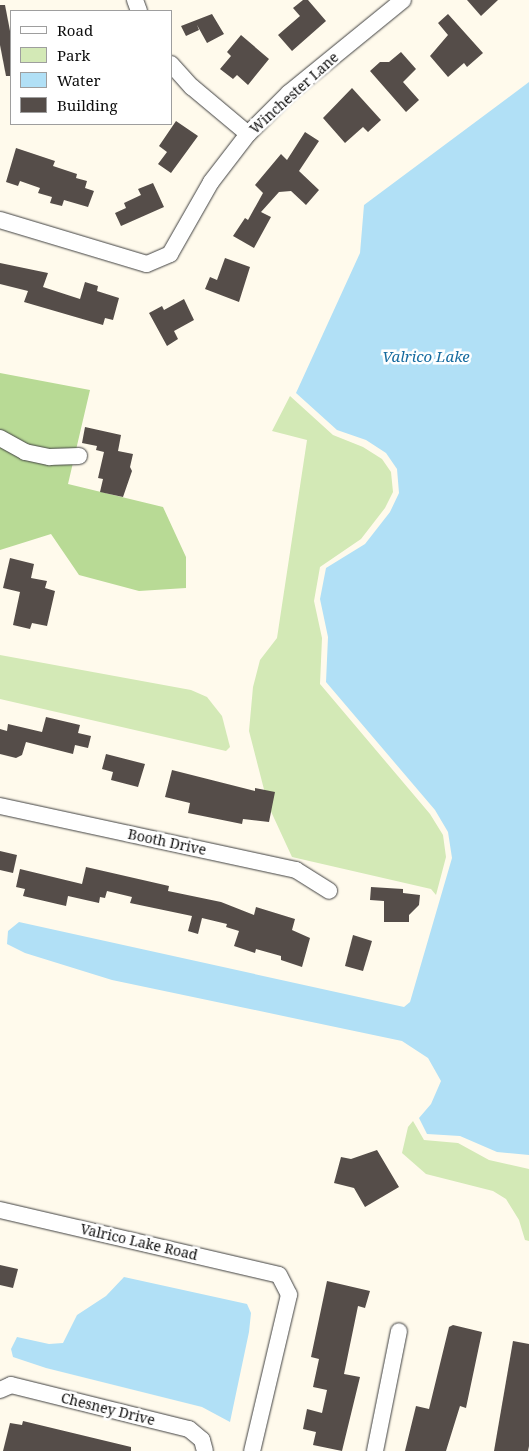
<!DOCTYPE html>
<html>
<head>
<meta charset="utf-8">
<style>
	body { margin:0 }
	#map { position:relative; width:529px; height:1451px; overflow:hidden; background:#fffaec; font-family:"Noto Serif",serif }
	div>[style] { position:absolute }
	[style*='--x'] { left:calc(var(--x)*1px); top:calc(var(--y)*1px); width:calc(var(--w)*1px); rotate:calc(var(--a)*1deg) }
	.green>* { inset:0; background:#d3e9b6 }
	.forest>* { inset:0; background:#b8da95 }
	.water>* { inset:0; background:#b1e0f6 }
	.building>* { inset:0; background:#554d49 }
	.roads { filter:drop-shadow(0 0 1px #404040) drop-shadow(0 0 1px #404040) }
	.minor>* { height:16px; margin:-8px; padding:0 8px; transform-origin:8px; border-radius:8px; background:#fff }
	span { translate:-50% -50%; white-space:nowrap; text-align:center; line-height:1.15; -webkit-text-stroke:5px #fff; paint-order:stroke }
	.street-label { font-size:14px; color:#0d0d0d }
	.water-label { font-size:15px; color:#156b9f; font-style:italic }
	.legend { position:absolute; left:10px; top:10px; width:162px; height:115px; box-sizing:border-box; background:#fff; border:1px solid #9e9e9e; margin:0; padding:6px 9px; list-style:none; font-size:15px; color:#0d0d0d }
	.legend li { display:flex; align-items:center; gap:10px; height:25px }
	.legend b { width:25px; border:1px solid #9e9e9e }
</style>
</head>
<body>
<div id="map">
	<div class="green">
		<div style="clip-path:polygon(290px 396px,333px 435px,363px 447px,382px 459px,391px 472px,393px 492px,385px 508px,361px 539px,320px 567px,314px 601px,322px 638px,320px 684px,430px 814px,443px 835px,446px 857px,436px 895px,431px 889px,292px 857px,268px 805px,249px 731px,253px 687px,260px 660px,277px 638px,307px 440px,272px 431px)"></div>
		<div style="clip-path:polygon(0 655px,191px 690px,207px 697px,222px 716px,230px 747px,226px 751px,0 699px)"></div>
		<div style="clip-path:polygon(413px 1121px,424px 1140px,458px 1143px,489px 1160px,529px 1169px,529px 1241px,525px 1240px,519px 1220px,506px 1199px,493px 1191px,426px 1174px,402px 1153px,408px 1127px)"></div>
	</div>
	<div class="forest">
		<div style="clip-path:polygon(0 373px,90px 390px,68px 484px,163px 507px,186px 557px,186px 588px,139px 591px,79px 575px,51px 534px,0 550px)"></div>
	</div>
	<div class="water">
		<div style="clip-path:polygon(529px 82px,529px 1155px,497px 1152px,460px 1136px,427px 1134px,419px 1118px,431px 1104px,441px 1081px,428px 1058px,402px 1041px,112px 980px,25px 953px,7px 944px,8px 931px,19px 922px,404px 1007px,410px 1002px,452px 858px,448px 832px,435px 810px,326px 682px,328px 637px,320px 599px,326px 568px,365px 544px,390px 512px,399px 493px,397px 469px,386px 453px,366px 440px,337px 430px,296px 393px,360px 253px,364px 205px)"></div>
		<div style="clip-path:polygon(124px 1277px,247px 1304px,251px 1313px,249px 1332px,230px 1422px,202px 1407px,46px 1368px,13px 1357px,11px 1349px,17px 1337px,49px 1344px,63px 1343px,77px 1315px,106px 1296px)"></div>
	</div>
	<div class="building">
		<div style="clip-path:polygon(303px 0,308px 0,326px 21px,292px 51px,278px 35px,300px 16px,293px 8px)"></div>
		<div style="clip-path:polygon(467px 0,498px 0,481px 16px)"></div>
		<div style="clip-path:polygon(0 5px,5px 5px,11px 36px,11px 76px,6px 76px,0 45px)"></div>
		<div style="clip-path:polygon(212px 14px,224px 34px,207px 43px,197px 25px,199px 30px,186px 36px,181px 26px)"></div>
		<div style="clip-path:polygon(448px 14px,483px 53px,467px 67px,464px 63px,448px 77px,430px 56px,448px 35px,438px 23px)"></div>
		<div style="clip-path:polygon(241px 35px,269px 59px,248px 85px,237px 75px,233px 79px,220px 69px,231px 56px,227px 52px)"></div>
		<div style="clip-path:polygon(401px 52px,416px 69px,403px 82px,419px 100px,406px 112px,370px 71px,380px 62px,389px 62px)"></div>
		<div style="clip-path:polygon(352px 88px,381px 120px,368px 132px,363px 127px,345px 143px,323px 118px)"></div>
		<div style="clip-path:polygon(176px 121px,198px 136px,171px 173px,158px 164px,167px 152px,159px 146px)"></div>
		<div style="clip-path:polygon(305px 132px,319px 141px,299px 171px,319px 190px,306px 205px,291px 191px,279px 192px,261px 212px,271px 217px,254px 248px,233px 236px,245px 218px,248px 220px,263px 193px,255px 185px,281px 154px,287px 160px)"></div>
		<div style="clip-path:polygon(16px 148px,55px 161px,53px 166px,77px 174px,76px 178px,87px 181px,85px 188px,94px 191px,88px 207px,64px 200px,62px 206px,50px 203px,52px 197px,38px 193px,40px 188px,20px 181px,18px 186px,6px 182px)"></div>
		<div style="clip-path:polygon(153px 183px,164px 207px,121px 226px,115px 213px,126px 208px,124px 203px,141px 195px,138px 189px)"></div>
		<div style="clip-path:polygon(225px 258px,250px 267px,239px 302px,205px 289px,210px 277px,217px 280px)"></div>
		<div style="clip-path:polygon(0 263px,48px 273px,43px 287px,80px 299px,85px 282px,98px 286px,97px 291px,119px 298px,113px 320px,105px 318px,103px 325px,24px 302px,28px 291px,0 284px)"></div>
		<div style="clip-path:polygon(184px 299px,194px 320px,174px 331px,178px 339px,167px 346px,149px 313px,162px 306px,164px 310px)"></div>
		<div style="clip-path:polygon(85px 427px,121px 435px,118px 451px,133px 454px,130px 467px,132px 471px,123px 497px,100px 492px,103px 479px,98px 478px,104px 452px,96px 450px,97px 446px,82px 443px)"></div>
		<div style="clip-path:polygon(10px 558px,34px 564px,31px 578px,47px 581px,45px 588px,55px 591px,47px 626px,32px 623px,30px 629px,13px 625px,20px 592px,3px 588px)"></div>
		<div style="clip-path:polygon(46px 717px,80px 725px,78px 733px,91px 736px,88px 748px,75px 745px,73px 754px,26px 742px,22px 755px,16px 758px,0 754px,0 729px,7px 731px,8px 724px,42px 732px)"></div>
		<div style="clip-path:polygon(106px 754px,145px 764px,138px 787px,111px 780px,113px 772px,102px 769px)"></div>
		<div style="clip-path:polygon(172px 770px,255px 791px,255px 788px,275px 792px,269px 822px,243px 819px,242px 824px,188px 813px,190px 803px,165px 797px)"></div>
		<div style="clip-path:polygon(0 851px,17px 855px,13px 873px,0 870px)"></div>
		<div style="clip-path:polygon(86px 867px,169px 886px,168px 891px,221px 902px,254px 915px,256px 907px,295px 919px,292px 930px,310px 938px,302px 967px,281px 960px,281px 956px,256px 949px,255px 953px,234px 946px,239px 931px,226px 927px,227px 924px,202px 918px,198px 934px,188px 931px,192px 916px,130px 903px,132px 897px,107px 891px,105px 898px,100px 897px,99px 903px,68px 896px,66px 906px,23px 896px,25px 889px,16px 887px,20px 869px,82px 884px)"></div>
		<div style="clip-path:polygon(371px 887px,403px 889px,403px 893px,420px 895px,419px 905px,409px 915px,409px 922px,384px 922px,384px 901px,370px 900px)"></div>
		<div style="clip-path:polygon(353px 935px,372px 941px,363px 971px,345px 966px)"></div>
		<div style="clip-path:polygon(377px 1150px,399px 1187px,365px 1207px,354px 1188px,334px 1183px,341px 1157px,351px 1159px)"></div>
		<div style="clip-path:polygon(0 1265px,18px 1269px,13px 1288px,0 1285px)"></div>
		<div style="clip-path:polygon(327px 1281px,370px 1291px,365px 1308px,358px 1306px,344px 1374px,360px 1377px,342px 1451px,313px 1445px,316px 1432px,303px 1429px,307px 1409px,322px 1413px,327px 1390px,313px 1387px,319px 1359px,311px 1357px)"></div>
		<div style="clip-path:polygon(453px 1325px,482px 1332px,466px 1408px,460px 1406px,446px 1451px,405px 1451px,416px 1406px,429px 1409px,449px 1327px)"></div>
		<div style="clip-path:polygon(513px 1341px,529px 1344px,529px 1446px,528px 1451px,494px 1451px)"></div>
		<div style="clip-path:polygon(23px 1421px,131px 1447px,131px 1451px,3px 1451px,10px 1423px,22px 1425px)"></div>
	</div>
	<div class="roads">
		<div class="minor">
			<div style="--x:135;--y:0;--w:12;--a:70"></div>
			<div style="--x:171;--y:64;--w:31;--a:48"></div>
			<div style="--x:192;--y:87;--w:73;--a:40"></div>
			<div style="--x:0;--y:220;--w:153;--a:16.7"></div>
			<div style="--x:147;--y:264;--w:25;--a:-23"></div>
			<div style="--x:170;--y:254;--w:83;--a:-60.3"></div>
			<div style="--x:211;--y:182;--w:61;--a:-52.4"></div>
			<div style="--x:248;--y:134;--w:58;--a:-45"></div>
			<div style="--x:289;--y:93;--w:147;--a:-39.2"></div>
			<div style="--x:0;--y:438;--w:29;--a:29"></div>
			<div style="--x:25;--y:452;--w:25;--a:12"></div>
			<div style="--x:49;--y:457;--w:30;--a:-2"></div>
			<div style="--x:0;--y:806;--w:303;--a:12.2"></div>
			<div style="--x:296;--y:870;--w:39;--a:32"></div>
			<div style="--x:0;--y:1210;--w:286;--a:13.1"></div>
			<div style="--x:279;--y:1275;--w:22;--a:63"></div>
			<div style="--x:289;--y:1295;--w:160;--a:103.3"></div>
			<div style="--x:0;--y:1390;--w:12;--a:-24"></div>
			<div style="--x:11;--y:1385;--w:183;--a:13.9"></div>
			<div style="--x:189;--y:1429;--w:17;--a:40"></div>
			<div style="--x:202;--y:1440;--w:11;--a:75"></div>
			<div style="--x:375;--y:1451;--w:122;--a:-78.7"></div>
		</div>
	</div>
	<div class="street-label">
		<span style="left:294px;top:93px;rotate:-42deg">Winchester Lane</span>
		<span style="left:167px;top:842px;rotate:12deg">Booth Drive</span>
		<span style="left:139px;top:1242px;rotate:13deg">Valrico Lake Road</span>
		<span style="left:108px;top:1409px;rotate:14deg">Chesney Drive</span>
	</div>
	<div class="water-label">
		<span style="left:426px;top:357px">Valrico Lake</span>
	</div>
	<ul class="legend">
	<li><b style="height:6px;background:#fff"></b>Road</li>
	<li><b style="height:14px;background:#d3e9b6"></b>Park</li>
	<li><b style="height:14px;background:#b1e0f6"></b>Water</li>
	<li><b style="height:14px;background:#554d49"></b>Building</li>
	</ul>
</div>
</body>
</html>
